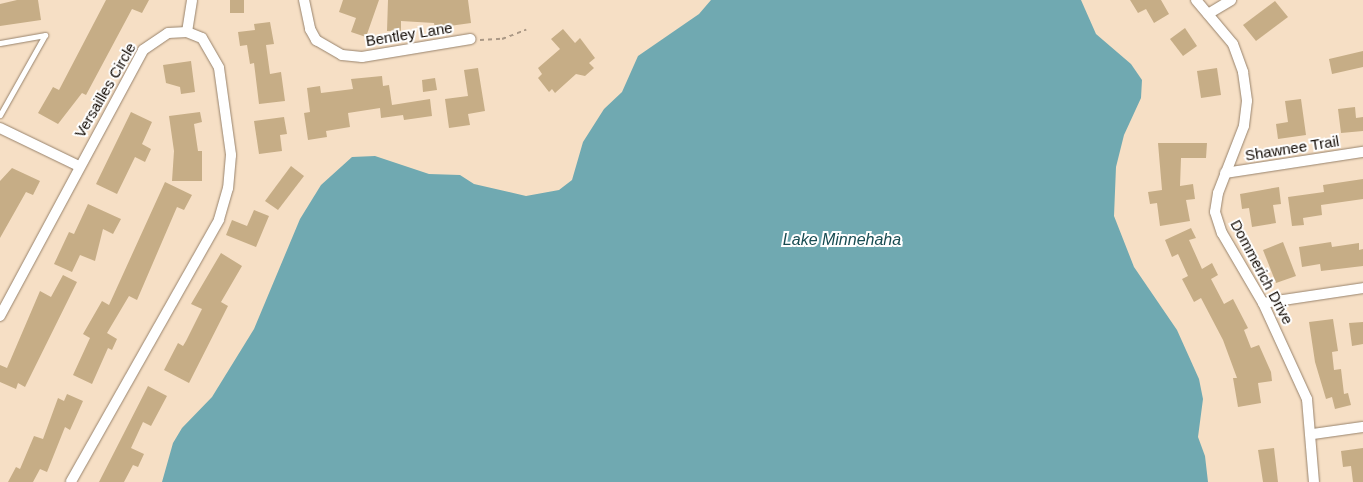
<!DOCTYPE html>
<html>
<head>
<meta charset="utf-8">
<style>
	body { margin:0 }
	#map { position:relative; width:1363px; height:482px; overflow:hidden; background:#f6dfc5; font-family:Helvetica,sans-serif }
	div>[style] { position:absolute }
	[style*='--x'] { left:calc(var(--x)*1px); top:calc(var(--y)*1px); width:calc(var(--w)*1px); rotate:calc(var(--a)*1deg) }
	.water>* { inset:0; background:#70a9b1 }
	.building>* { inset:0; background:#c6ad86 }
	.path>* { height:2px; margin-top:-1px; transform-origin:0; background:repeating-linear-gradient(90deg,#aa9885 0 4px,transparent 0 8px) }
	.roads { filter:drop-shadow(0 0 1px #98836c) drop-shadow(0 0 1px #98836c) }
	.lane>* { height:5px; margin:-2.5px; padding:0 2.5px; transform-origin:2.5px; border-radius:2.5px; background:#fff }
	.street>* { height:10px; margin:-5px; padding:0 5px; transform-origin:5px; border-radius:5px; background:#fff }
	span { translate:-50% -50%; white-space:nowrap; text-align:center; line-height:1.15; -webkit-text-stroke:4px #fff; paint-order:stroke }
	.street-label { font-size:15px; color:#120a03 }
	.water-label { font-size:16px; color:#184c52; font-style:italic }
</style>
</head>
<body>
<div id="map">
	<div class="water">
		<div style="clip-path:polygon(711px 0,1081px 0,1096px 34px,1131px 64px,1142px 80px,1141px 98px,1124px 135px,1116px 167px,1114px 216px,1134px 267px,1177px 330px,1199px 379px,1203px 399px,1198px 437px,1205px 456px,1208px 482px,162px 482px,173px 443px,182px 428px,212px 397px,254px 329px,300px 219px,321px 185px,352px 157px,375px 156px,429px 174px,460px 175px,474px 184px,526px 196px,559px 190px,572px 180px,583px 142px,604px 109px,622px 92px,638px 56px,699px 14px)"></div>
	</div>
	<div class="building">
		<div style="clip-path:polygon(17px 0,38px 0,41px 20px,0 26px,0 4px)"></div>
		<div style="clip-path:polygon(106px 0,149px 0,142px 13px,132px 9px,86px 95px,82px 93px,58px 124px,38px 113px,53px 87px,59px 90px)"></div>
		<div style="clip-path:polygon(230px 0,244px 0,244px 13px,230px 13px)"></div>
		<div style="clip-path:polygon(343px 0,379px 0,366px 37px,351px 32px,356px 18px,339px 12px)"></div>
		<div style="clip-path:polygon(388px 0,468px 0,471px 23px,435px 28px,434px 23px,401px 21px,401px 31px,387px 31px)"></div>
		<div style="clip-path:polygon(1130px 0,1161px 0,1169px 14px,1154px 23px,1146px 9px,1138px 13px)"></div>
		<div style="clip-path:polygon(1275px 1px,1288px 17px,1256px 41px,1243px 25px)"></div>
		<div style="clip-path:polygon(270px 22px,274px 44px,266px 45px,270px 74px,281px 72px,285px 101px,259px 104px,254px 63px,250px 64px,247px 45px,240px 46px,238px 32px,255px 30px,254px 24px)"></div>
		<div style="clip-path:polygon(1185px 28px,1197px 46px,1183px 56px,1170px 39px)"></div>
		<div style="clip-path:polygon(563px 29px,575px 43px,580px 38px,595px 58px,589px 63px,594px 68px,585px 76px,576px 74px,555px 93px,552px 89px,549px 92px,538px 78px,542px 74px,538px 68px,560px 49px,551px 39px)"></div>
		<div style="clip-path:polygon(1363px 51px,1363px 67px,1332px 74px,1329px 59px)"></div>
		<div style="clip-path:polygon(191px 61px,195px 92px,181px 94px,180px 87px,166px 83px,163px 65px)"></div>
		<div style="clip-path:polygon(478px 68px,485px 111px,468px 114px,470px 125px,449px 128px,445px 99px,468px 96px,464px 70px)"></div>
		<div style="clip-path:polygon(1217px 68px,1221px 95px,1201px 98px,1197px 71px)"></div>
		<div style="clip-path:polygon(382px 76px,383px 86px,389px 85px,392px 105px,430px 99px,432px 116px,404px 120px,403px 115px,381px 118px,380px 108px,348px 113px,350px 127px,326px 131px,327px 137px,308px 140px,304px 113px,310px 112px,307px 88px,320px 86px,321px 93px,353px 89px,351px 79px)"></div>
		<div style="clip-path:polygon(435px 78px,437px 90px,423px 92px,422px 80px)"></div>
		<div style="clip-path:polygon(1301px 99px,1306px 135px,1278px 139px,1276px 124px,1288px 122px,1285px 101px)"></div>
		<div style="clip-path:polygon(1355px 107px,1356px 118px,1363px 117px,1363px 131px,1341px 133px,1338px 109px)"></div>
		<div style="clip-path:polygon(131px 112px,152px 122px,142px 144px,151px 149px,145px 162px,135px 157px,117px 194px,96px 184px)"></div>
		<div style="clip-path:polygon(200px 112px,202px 122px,194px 124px,198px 151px,202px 151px,202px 181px,172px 181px,174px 151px,169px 116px)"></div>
		<div style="clip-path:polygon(284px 117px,287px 134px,280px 135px,282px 151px,259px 154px,254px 121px)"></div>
		<div style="clip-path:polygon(1158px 143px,1207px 143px,1206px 158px,1181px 158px,1180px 186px,1193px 184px,1195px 199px,1186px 200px,1190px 221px,1160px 226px,1157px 203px,1150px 204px,1148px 192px,1162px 190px)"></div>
		<div style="clip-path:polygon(291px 166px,304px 176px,278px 210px,265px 201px)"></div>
		<div style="clip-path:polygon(12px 168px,40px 181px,33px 195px,26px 192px,0 238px,0 181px)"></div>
		<div style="clip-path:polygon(1363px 179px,1363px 199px,1321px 205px,1322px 215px,1303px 218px,1304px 225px,1292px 226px,1288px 197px,1324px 192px,1323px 185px)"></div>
		<div style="clip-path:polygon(165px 182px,192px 195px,184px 210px,177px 207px,137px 300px,129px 296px,107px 333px,117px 339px,112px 350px,108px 348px,92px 384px,73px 375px,90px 338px,83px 334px,102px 301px,109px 305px)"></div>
		<div style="clip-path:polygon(1279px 187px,1281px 204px,1273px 205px,1276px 223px,1252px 227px,1249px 208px,1242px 209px,1240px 194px)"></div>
		<div style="clip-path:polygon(88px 204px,121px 219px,113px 234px,103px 229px,95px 261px,80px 255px,72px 272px,54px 264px,69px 232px,74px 234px)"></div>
		<div style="clip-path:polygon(254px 210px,269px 216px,256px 247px,226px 235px,232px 220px,247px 226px)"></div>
		<div style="clip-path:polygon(1191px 228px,1196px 238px,1189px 240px,1202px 269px,1212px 263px,1218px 275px,1211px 279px,1224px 304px,1233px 299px,1248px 328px,1244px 330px,1251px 348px,1259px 345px,1271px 372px,1272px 381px,1258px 383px,1261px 403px,1238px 407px,1233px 378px,1237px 378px,1223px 340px,1201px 298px,1194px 302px,1182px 279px,1188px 276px,1178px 254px,1172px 257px,1165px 240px)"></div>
		<div style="clip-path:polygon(1283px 242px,1296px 276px,1276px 283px,1263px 250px)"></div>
		<div style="clip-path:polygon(1331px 242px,1332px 247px,1359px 243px,1359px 250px,1363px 249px,1363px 266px,1321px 271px,1320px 264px,1302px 267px,1299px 247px)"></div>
		<div style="clip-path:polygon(221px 253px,242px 266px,221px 302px,228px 306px,189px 383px,164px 370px,178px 343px,183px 346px,186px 341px,202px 309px,191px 304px)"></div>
		<div style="clip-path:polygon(63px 275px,77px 282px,25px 387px,18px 383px,16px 389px,0 382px,0 365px,7px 368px,40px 291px,51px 297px)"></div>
		<div style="clip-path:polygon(1333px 319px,1338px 351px,1332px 352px,1334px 370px,1341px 369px,1344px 394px,1348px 393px,1351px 405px,1335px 409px,1332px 397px,1326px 399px,1315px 362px,1309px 322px)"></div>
		<div style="clip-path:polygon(1363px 322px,1363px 344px,1352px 346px,1349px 323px)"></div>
		<div style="clip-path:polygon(148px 386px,167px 396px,151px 426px,143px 422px,131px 448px,144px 454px,138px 467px,133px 465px,124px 482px,99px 482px)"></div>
		<div style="clip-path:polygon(67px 394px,83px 401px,70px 430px,65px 427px,47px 472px,40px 469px,33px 482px,8px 482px,16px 467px,20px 469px,34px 436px,43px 439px,58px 398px,64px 401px)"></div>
		<div style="clip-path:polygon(1274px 448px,1278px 482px,1263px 482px,1258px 450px)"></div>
		<div style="clip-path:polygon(1363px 448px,1363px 482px,1353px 482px,1351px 466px,1343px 467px,1341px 451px)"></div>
	</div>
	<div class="path">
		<div style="--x:480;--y:40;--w:22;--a:-3"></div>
		<div style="--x:502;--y:39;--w:26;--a:-21"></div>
	</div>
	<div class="roads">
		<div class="lane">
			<div style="--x:0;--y:43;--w:46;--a:-10.1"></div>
			<div style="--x:45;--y:35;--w:92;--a:119.4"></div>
		</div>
		<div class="street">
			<div style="--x:304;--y:0;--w:30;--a:78"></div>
			<div style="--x:310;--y:29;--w:13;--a:61"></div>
			<div style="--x:316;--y:40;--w:30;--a:30"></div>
			<div style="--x:342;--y:55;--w:20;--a:6"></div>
			<div style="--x:362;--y:57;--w:110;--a:-9.4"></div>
			<div style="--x:1196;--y:0;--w:57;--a:49.9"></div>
			<div style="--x:1233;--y:44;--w:30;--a:70"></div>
			<div style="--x:1243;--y:72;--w:29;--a:82"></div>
			<div style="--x:1247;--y:101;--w:25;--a:97"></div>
			<div style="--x:1244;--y:126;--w:72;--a:111.2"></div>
			<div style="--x:1218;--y:193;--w:19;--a:99"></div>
			<div style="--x:1215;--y:212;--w:22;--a:72"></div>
			<div style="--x:1222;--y:233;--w:81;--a:59.6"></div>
			<div style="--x:1263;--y:303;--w:106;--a:65.4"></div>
			<div style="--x:1307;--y:399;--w:83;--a:85.2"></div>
			<div style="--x:1208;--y:14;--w:27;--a:-31"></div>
			<div style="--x:187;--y:32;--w:32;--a:-81"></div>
			<div style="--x:0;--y:128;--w:88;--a:25.7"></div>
			<div style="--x:1225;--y:173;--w:140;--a:-8.7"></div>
			<div style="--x:1263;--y:303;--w:101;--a:-8.5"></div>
			<div style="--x:0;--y:316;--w:302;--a:-61.7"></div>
			<div style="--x:143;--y:50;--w:30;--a:-34"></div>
			<div style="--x:168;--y:33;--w:19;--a:-3"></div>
			<div style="--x:187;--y:32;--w:16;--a:22"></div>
			<div style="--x:202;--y:38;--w:34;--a:60"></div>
			<div style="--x:219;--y:68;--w:88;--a:82.1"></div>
			<div style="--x:231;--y:155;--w:33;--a:95"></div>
			<div style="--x:228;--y:188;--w:33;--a:106"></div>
			<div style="--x:219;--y:220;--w:301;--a:119.5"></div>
			<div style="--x:1313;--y:434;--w:50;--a:-8"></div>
		</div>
	</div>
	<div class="street-label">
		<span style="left:409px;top:34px;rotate:-9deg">Bentley Lane</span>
		<span style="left:105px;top:90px;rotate:-60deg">Versailles Circle</span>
		<span style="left:1292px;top:148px;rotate:-9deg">Shawnee Trail</span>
		<span style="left:1262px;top:272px;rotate:62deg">Dommerich Drive</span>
	</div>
	<div class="water-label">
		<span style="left:842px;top:240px">Lake Minnehaha</span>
	</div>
</div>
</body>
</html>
